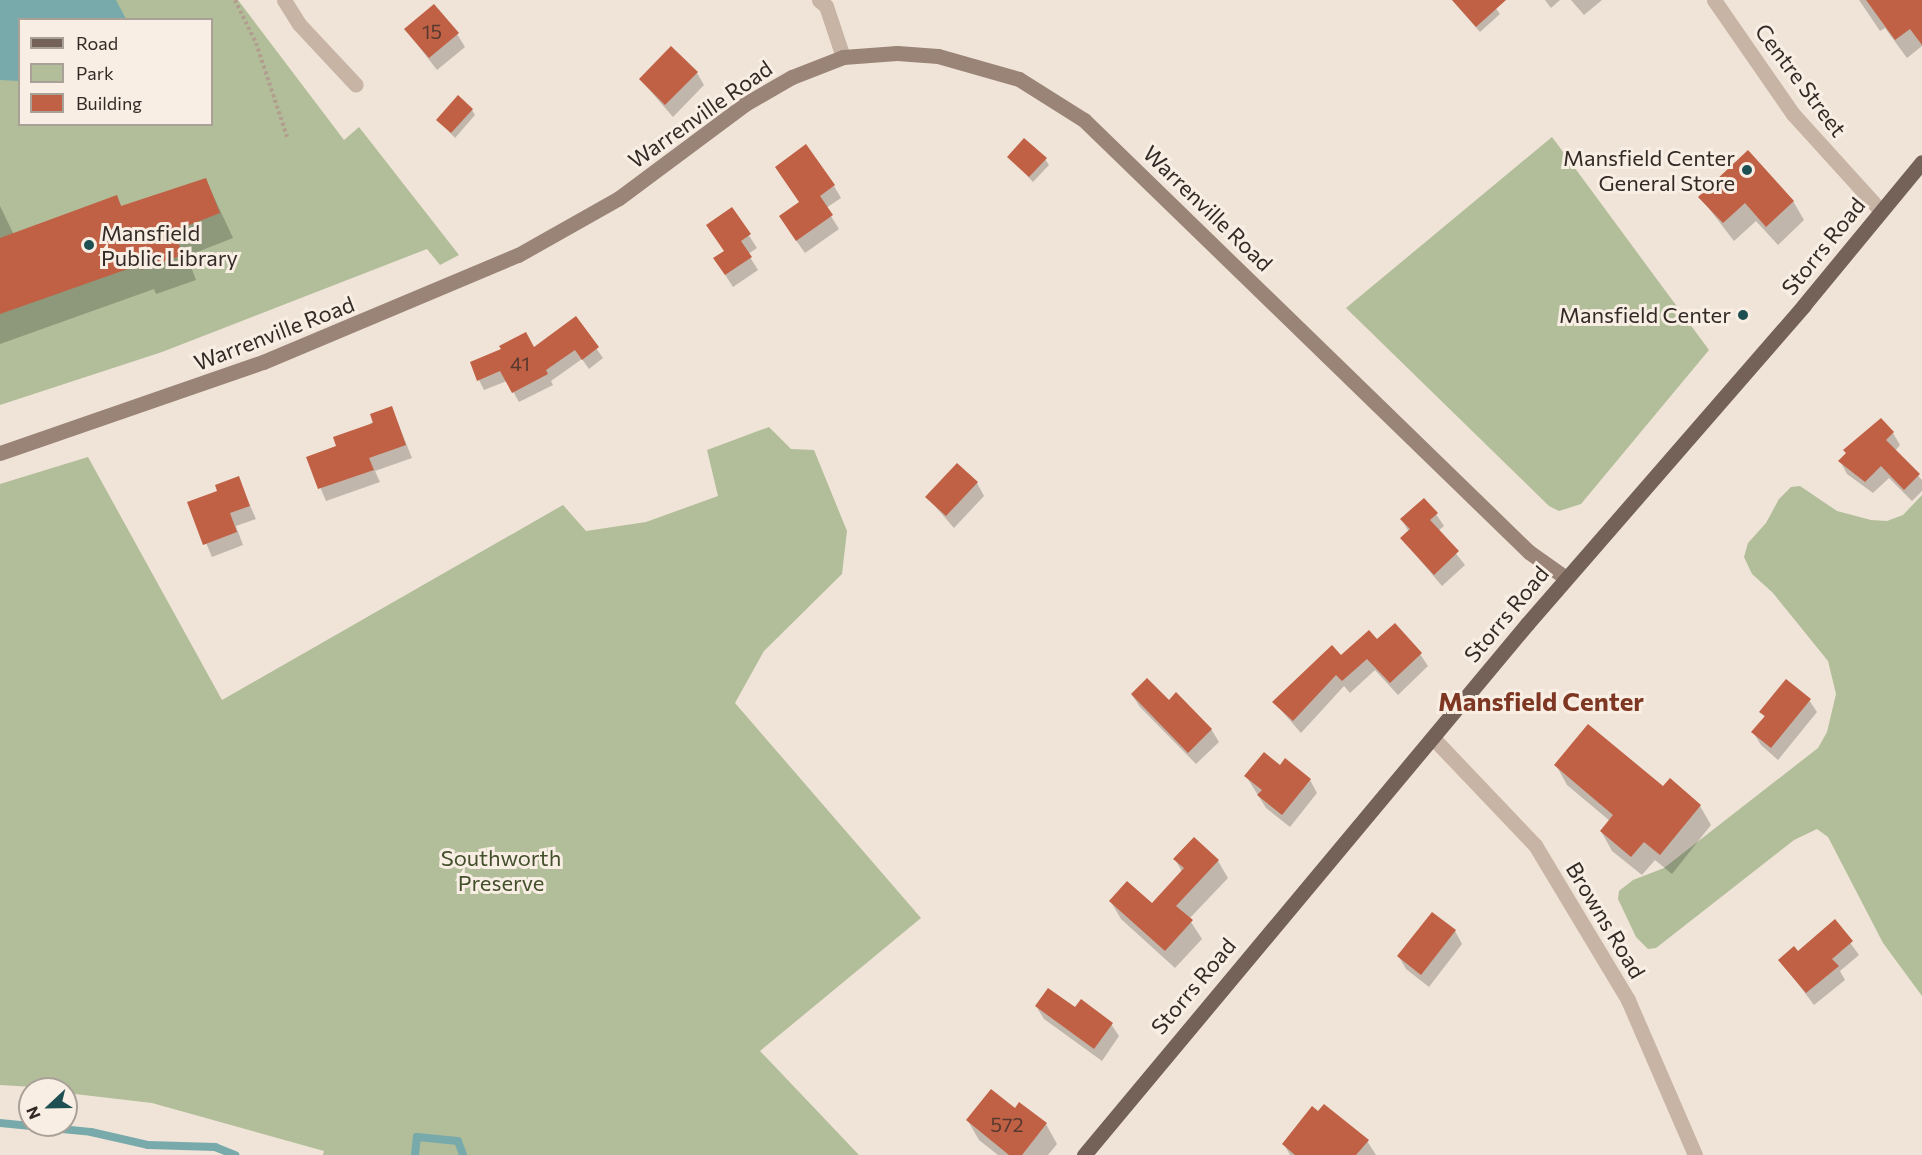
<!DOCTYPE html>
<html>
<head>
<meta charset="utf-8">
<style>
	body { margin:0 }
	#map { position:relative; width:1922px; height:1155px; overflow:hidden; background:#f0e4d8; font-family:Commissioner,sans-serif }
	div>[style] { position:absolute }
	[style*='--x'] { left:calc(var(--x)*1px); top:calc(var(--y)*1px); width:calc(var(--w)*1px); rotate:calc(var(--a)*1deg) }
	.green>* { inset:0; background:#b2be99 }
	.water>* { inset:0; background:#79aaab }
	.shadow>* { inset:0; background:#0003 }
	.stream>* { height:8px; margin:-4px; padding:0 4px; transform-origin:4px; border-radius:4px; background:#79aaab }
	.building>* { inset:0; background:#c06145 }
	.path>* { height:4px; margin-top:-2px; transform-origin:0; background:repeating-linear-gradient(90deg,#b29e8f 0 3px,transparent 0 6px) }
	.street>* { height:15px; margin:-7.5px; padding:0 7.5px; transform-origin:7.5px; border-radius:7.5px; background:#c7b4a5 }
	.secondary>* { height:15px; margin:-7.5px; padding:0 7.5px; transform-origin:7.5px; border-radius:7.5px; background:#9a8377 }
	.primary>* { height:15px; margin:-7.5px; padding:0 7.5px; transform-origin:7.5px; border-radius:7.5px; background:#746157 }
	.dots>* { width:16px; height:16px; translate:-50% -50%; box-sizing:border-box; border:3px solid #f8eee4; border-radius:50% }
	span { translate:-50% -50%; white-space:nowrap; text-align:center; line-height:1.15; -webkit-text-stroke:6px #f8eee4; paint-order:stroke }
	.number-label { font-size:20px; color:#56382e }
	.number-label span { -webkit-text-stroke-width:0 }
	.street-label { font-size:22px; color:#332a26 }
	.poi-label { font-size:22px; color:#332a26 }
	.right { translate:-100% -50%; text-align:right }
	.left { translate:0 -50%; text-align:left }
	.park-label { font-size:22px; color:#43502b }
	.quarter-label { font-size:26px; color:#7e3723; font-weight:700 }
	.legend { position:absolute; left:18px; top:18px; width:195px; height:108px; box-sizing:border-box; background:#f8eee4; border:2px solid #a9a098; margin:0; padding:8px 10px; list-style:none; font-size:18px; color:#332a26 }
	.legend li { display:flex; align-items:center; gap:12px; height:30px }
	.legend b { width:30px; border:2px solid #a9a098 }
	.north { position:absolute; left:18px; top:1077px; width:60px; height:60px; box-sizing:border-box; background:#f8eee4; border:2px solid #a9a098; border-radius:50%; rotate:248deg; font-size:16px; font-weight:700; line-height:24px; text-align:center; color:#332a26 }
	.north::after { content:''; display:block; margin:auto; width:21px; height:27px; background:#1e4f52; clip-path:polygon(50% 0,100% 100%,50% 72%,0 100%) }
</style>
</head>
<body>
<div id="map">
	<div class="green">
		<div style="clip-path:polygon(evenodd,0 0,238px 0,344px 140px,359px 127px,459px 255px,440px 265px,427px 249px,162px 352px,0 405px,0 0,20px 20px,212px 20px,212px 124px,20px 124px,20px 20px)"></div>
		<div style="clip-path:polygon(1552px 137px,1709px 350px,1581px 504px,1559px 511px,1549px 506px,1346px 308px)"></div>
		<div style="clip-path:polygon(769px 427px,791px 449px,814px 450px,847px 531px,842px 574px,764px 651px,735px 703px,921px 918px,760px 1051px,859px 1155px,323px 1155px,324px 1151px,152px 1103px,66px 1093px,66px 1089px,0 1085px,0 484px,88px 457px,222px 700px,563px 505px,586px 531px,646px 522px,718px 496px,707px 450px)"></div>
		<div style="clip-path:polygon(1800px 486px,1837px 511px,1871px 520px,1887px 521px,1903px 515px,1922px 495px,1922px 996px,1883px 943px,1828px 837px,1817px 829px,1794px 840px,1656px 948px,1648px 949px,1636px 937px,1618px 899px,1619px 891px,1633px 880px,1664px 868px,1818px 748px,1827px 732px,1836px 694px,1828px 661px,1773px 593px,1752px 574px,1744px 557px,1748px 543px,1766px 523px,1779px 499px,1791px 487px)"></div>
	</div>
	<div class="water">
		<div style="clip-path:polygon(0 0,116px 0,126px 19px,20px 20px,19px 81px,0 80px)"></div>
	</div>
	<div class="shadow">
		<div style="clip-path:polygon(1452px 0,1490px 0,1500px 14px,1480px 32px)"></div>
		<div style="clip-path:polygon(1545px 0,1560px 0,1551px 8px)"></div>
		<div style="clip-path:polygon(1571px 0,1602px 0,1584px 15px)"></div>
		<div style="clip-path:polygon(1859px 0,1922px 0,1922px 46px,1907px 58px,1885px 28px,1880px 31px)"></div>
		<div style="clip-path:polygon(406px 30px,457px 34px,465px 47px,437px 70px)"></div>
		<div style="clip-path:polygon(697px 73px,704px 85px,673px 117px,640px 79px)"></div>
		<div style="clip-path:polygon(472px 110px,475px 115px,455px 138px,438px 120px)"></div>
		<div style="clip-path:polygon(1009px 157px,1045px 159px,1049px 165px,1033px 182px)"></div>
		<div style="clip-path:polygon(206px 180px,233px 238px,187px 256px,196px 280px,156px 294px,154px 289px,0 344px,0 206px,14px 235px,116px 197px,122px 207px)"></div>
		<div style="clip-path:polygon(834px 186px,841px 198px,826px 208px,839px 229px,805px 253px,788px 229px,800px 203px)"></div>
		<div style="clip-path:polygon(1700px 197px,1793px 201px,1804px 220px,1778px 245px,1756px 221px,1734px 241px)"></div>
		<div style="clip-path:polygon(732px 209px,757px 248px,748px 254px,758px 270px,733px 287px,715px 259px,725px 252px)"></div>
		<div style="clip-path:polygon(575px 318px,603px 358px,589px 369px,582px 359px,551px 381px,553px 385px,519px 402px,507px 381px,484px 390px,479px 380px,534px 349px)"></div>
		<div style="clip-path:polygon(392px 408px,412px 458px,375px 471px,380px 482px,326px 501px,308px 458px,338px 447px)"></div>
		<div style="clip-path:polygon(1893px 433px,1900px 445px,1895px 451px,1922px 480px,1922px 491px,1912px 501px,1889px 478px,1873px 493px,1847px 474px,1840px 461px)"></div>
		<div style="clip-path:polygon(238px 478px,256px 519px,236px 526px,243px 545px,212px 557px,189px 503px,219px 492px)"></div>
		<div style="clip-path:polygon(977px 483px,984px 496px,954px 528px,927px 497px)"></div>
		<div style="clip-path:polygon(1436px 514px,1444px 526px,1438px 531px,1465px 565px,1442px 586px,1402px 539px,1409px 532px,1402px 520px)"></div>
		<div style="clip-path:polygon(1420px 654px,1428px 666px,1398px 695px,1375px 670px,1350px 693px,1344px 686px,1301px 733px,1274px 702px,1341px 657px)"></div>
		<div style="clip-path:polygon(1132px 695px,1211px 729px,1219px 742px,1196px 764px,1140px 707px)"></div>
		<div style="clip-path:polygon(1809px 700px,1817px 712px,1778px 760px,1761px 745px,1753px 732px,1765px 718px,1761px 712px)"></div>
		<div style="clip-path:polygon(1556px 765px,1663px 788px,1670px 780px,1700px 806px,1711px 825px,1672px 874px,1655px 860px,1642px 875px,1612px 851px,1601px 831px,1610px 821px,1567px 785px)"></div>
		<div style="clip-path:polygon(1280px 767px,1310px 780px,1317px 793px,1290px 827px,1266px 808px,1246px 776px)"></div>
		<div style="clip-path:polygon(1175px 859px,1218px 861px,1228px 878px,1189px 919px,1202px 939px,1175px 968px,1121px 919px,1111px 902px,1152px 905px,1182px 872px)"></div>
		<div style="clip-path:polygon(1835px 922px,1859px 955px,1840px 971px,1845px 980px,1814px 1005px,1780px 960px,1797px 953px)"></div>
		<div style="clip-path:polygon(1455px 931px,1462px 944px,1429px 987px,1406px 969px,1399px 957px)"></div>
		<div style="clip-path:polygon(1036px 1006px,1075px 1009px,1111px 1024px,1119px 1036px,1102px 1061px,1044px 1019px)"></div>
		<div style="clip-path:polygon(1015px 1110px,1046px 1124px,1057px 1144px,1048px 1155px,998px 1155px,979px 1140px,968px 1121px)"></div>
		<div style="clip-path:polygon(1367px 1141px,1376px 1155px,1290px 1155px,1284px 1144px)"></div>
	</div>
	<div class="stream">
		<div style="--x:0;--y:1123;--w:91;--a:5.6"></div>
		<div style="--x:91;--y:1132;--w:58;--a:12.8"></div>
		<div style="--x:148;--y:1145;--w:67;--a:1.7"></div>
		<div style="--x:215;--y:1147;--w:22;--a:22"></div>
		<div style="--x:415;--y:1155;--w:18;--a:-84"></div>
		<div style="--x:417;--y:1137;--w:41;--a:5.6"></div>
		<div style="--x:458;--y:1141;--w:15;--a:70"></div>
	</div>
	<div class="building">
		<div style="clip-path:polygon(1452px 0,1506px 0,1476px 27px)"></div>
		<div style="clip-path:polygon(1866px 0,1922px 0,1922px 45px,1910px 29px,1895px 40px)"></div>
		<div style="clip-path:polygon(434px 4px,459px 33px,429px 58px,404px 29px)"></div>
		<div style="clip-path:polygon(671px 46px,698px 72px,665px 105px,639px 79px)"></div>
		<div style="clip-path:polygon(458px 95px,473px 109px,451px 133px,436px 120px)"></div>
		<div style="clip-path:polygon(1024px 138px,1047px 158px,1029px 177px,1007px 157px)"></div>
		<div style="clip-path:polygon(806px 144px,835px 185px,820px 196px,833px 215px,796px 241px,779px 216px,799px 202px,775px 167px)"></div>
		<div style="clip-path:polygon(1748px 150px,1794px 201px,1766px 227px,1745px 203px,1723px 223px,1698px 197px)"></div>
		<div style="clip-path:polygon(206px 178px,220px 213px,174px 231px,183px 255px,141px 270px,139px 265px,0 314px,0 238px,117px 195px,121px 206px)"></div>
		<div style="clip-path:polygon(732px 207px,751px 234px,741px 241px,752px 257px,725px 275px,713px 258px,724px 251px,706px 225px)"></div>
		<div style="clip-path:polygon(576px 316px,599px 347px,582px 360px,575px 350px,546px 370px,548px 374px,512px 393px,500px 371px,477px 381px,470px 362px,501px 349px,499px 346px,526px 332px,534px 347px)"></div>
		<div style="clip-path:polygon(392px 406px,406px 445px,369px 458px,374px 470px,318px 489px,306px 457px,336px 446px,333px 437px,373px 423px,370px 414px)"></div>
		<div style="clip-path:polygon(1881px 418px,1894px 432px,1886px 440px,1920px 474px,1904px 490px,1881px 466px,1865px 482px,1838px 461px,1846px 453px,1843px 450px)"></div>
		<div style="clip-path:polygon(957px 463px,978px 482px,946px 516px,925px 497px)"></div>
		<div style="clip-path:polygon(239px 476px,250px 506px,230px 513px,237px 532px,203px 545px,187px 502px,217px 491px,215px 485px)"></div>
		<div style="clip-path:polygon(1424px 498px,1438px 513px,1430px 520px,1459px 551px,1434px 575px,1400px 538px,1410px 529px,1400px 519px)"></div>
		<div style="clip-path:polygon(1395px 623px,1422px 653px,1390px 683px,1367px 659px,1342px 681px,1336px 675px,1293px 721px,1272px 702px,1332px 645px,1341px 655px,1369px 630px,1377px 639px)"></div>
		<div style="clip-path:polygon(1147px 678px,1169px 700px,1176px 692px,1212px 729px,1188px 753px,1131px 694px)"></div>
		<div style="clip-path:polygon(1786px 679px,1811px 699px,1771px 748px,1751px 732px,1765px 716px,1759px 712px)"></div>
		<div style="clip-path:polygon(1588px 724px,1663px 786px,1670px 778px,1701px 805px,1660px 855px,1644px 842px,1631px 857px,1600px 831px,1613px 815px,1554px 765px)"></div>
		<div style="clip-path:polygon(1264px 752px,1280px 765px,1285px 758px,1311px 779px,1282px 815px,1257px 795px,1262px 790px,1244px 776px)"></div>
		<div style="clip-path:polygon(1194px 837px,1219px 860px,1176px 906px,1193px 920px,1165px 951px,1109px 901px,1127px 881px,1152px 903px,1184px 868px,1173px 859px)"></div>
		<div style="clip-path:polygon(1432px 912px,1456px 930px,1421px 975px,1397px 956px)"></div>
		<div style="clip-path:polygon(1835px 919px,1853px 941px,1832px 959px,1839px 966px,1806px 993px,1778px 960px,1794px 946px,1798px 951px)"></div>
		<div style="clip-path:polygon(1048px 988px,1075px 1007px,1081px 999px,1113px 1023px,1094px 1049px,1035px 1006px)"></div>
		<div style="clip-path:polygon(991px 1089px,1015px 1108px,1019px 1102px,1047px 1123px,1022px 1155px,1009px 1155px,966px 1120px)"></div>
		<div style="clip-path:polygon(1324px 1104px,1369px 1140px,1356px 1155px,1295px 1155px,1282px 1144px,1312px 1106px,1318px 1111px)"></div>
	</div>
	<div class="path">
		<div style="--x:235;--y:0;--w:48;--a:64"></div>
		<div style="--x:256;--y:43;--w:99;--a:71.7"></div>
	</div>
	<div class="street">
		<div style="--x:284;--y:0;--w:28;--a:58"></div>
		<div style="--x:299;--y:24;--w:83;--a:46.9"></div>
		<div style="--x:819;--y:0;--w:9;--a:41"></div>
		<div style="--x:826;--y:6;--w:54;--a:71.6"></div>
		<div style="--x:1714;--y:0;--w:139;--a:55.3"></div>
		<div style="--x:1793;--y:114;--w:131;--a:47.8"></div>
		<div style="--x:1433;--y:738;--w:148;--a:46.4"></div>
		<div style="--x:1535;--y:845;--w:181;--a:59"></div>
		<div style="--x:1628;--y:1000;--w:169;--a:66.6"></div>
	</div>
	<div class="secondary">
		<div style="--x:0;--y:453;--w:278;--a:-19.1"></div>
		<div style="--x:263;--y:362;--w:277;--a:-22.8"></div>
		<div style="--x:518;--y:255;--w:116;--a:-29.4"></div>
		<div style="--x:619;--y:198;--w:157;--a:-36.7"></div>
		<div style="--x:745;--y:104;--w:54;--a:-29.9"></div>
		<div style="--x:792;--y:77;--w:55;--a:-21.4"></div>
		<div style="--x:843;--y:57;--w:54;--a:-4.2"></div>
		<div style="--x:897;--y:53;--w:41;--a:4.2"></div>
		<div style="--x:938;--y:56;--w:84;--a:15.9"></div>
		<div style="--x:1019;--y:79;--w:77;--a:32.2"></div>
		<div style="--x:1084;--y:120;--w:620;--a:44.15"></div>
		<div style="--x:1529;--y:552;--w:45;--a:35.1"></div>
	</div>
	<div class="primary">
		<div style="--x:1084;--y:1155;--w:692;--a:-50.16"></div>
		<div style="--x:1527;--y:624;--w:422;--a:-49"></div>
		<div style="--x:1804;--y:305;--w:185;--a:-50.5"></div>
	</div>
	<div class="dots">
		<div style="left:1747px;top:170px;background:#1e4f52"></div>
		<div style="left:89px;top:245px;background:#1e4f52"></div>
		<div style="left:1743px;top:315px;background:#1e4f52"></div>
	</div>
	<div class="number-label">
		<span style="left:432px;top:31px">15</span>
		<span style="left:520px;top:363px">41</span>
		<span style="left:1007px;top:1124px">572</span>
	</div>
	<div class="street-label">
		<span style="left:1801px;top:80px;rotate:53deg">Centre Street</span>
		<span style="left:700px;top:114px;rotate:-35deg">Warrenville Road</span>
		<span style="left:1208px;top:208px;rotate:44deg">Warrenville Road</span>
		<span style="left:1823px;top:246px;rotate:-51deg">Storrs Road</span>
		<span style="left:274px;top:333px;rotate:-21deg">Warrenville Road</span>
		<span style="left:1506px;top:614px;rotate:-50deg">Storrs Road</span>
		<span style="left:1606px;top:920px;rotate:59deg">Browns Road</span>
		<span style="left:1193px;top:986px;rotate:-50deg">Storrs Road</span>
	</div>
	<div class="poi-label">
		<span class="right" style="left:1735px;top:170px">Mansfield Center<br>General Store</span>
		<span class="left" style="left:101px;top:245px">Mansfield<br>Public Library</span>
		<span class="right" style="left:1731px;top:315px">Mansfield Center</span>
	</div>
	<div class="park-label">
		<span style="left:501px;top:870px">Southworth<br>Preserve</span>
	</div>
	<div class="quarter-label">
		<span style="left:1541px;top:701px">Mansfield Center</span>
	</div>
	<ul class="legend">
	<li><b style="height:8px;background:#746157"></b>Road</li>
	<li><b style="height:16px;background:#b2be99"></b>Park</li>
	<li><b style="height:16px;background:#c06145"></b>Building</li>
	</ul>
	<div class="north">N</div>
</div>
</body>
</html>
